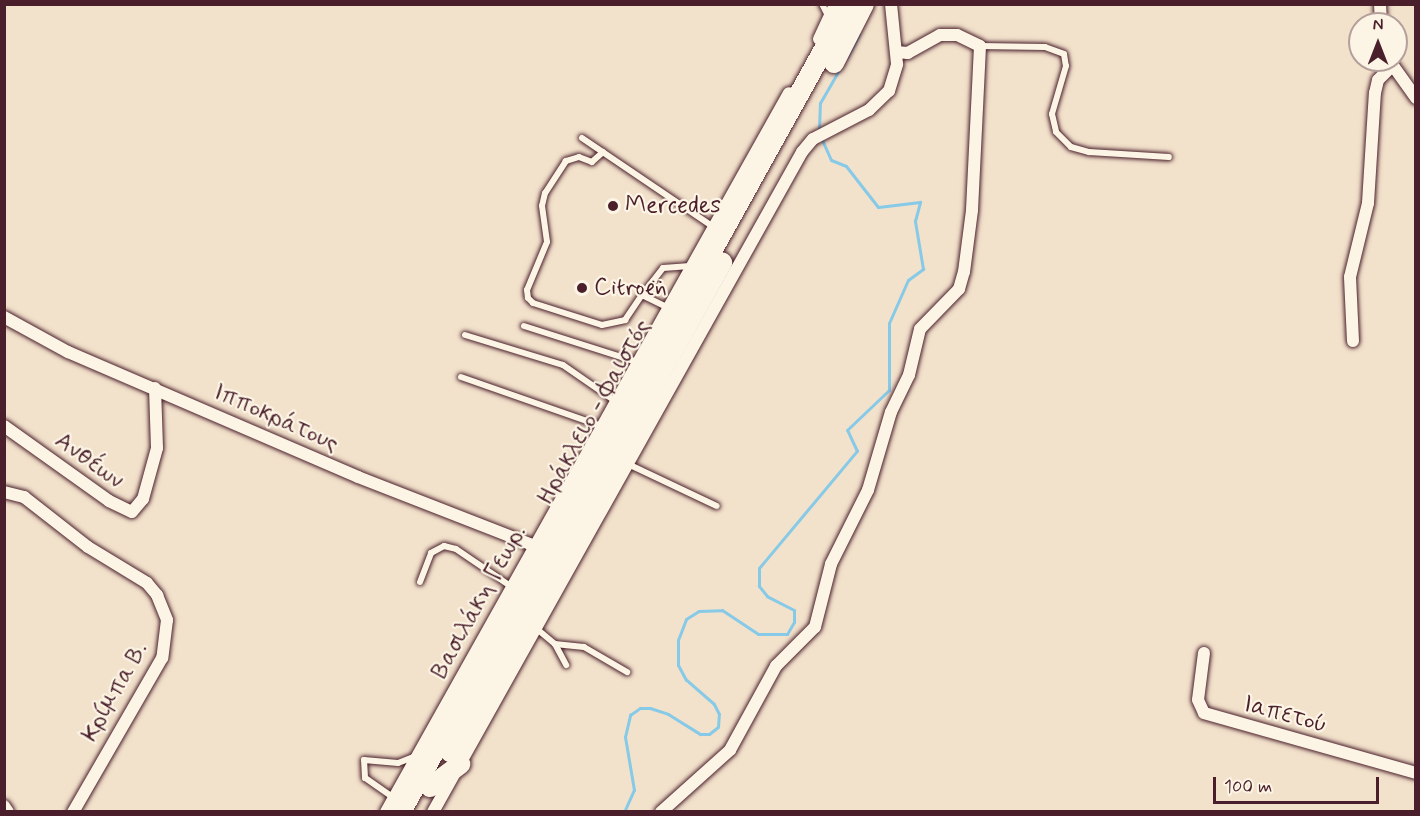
<!DOCTYPE html>
<html>
<head>
<meta charset="utf-8">
<style>
	body { margin:0 }
	#map { position:relative; width:1420px; height:816px; overflow:hidden; background:#f2e1cb; font-family:Mynerve,sans-serif }
	div>[style] { position:absolute }
	[style*='--x'] { left:calc(var(--x)*1px); top:calc(var(--y)*1px); width:calc(var(--w)*1px); rotate:calc(var(--a)*1deg) }
	.stream>* { height:3px; margin:-1.5px; padding:0 1.5px; transform-origin:1.5px; border-radius:1.5px; background:#87cae8 }
	.roads { filter:drop-shadow(0 0 2px #4a1f2b) drop-shadow(0 0 2px #4a1f2b) }
	.service>* { height:6px; margin:-3px; padding:0 3px; transform-origin:3px; border-radius:3px; background:#fcf5e5 }
	.minor>* { height:12px; margin:-6px; padding:0 6px; transform-origin:6px; border-radius:6px; background:#fcf5e5 }
	.primary>* { height:20px; margin:-10px; padding:0 10px; transform-origin:10px; border-radius:10px; background:#fcf5e5 }
	.dots>* { width:16px; height:16px; translate:-50% -50%; box-sizing:border-box; border:3px solid #fcf5e5; border-radius:50% }
	span { translate:-50% -50%; white-space:nowrap; text-align:center; line-height:1.15; -webkit-text-stroke:4.5px #fcf5e5; paint-order:stroke }
	.poi-label { font-size:24px; color:#4a1f2b }
	.left { translate:0 -50%; text-align:left }
	.street-label { font-size:24px; color:#4a1f2b }
	.frame { position:absolute; inset:0; border:6px solid #4a1f2b; pointer-events:none }
	.north { position:absolute; left:1348px; top:12px; width:60px; height:60px; box-sizing:border-box; background:#fcf5e5; border:2px solid #b59f9b; border-radius:50%; rotate:0deg; font-size:16px; font-weight:700; line-height:24px; text-align:center; color:#4a1f2b }
	.north::after { content:''; display:block; margin:auto; width:21px; height:27px; background:#4a1f2b; clip-path:polygon(50% 0,100% 100%,50% 72%,0 100%) }
	.scale { position:absolute; left:1213px; top:777px; width:166px; height:27px; box-sizing:border-box; border:3px solid #4a1f2b; border-top:0; padding-left:8px; font-size:18px; line-height:21px; white-space:nowrap; color:#4a1f2b; -webkit-text-stroke:4px #fcf5e5; paint-order:stroke }
</style>
</head>
<body>
<div id="map">
	<div class="stream">
		<div style="--x:847;--y:57;--w:26;--a:-62"></div>
		<div style="--x:819;--y:130;--w:27;--a:-88"></div>
		<div style="--x:820;--y:103;--w:38;--a:-60"></div>
		<div style="--x:624;--y:812;--w:24;--a:-66"></div>
		<div style="--x:634;--y:790;--w:54;--a:-99.6"></div>
		<div style="--x:625;--y:737;--w:23;--a:-77"></div>
		<div style="--x:630;--y:715;--w:12;--a:-35"></div>
		<div style="--x:640;--y:708;--w:10;--a:0"></div>
		<div style="--x:650;--y:708;--w:19;--a:18"></div>
		<div style="--x:668;--y:714;--w:38;--a:32"></div>
		<div style="--x:700;--y:734;--w:9;--a:0"></div>
		<div style="--x:709;--y:734;--w:11;--a:-38"></div>
		<div style="--x:718;--y:727;--w:13;--a:-86"></div>
		<div style="--x:719;--y:714;--w:11;--a:-117"></div>
		<div style="--x:714;--y:704;--w:37;--a:-139"></div>
		<div style="--x:686;--y:680;--w:17;--a:-118"></div>
		<div style="--x:678;--y:665;--w:25;--a:-90"></div>
		<div style="--x:678;--y:640;--w:22;--a:-69"></div>
		<div style="--x:686;--y:619;--w:15;--a:-32"></div>
		<div style="--x:699;--y:611;--w:23;--a:-2"></div>
		<div style="--x:722;--y:610;--w:43;--a:33.7"></div>
		<div style="--x:758;--y:634;--w:29;--a:0"></div>
		<div style="--x:787;--y:634;--w:14;--a:-60"></div>
		<div style="--x:794;--y:622;--w:12;--a:-90"></div>
		<div style="--x:794;--y:610;--w:30;--a:-153"></div>
		<div style="--x:767;--y:596;--w:13;--a:-129"></div>
		<div style="--x:759;--y:586;--w:18;--a:-90"></div>
		<div style="--x:759;--y:568;--w:153;--a:-50.1"></div>
		<div style="--x:857;--y:451;--w:23;--a:-115"></div>
		<div style="--x:847;--y:430;--w:58;--a:-43.6"></div>
		<div style="--x:889;--y:390;--w:67;--a:-90"></div>
		<div style="--x:889;--y:323;--w:47;--a:-66.2"></div>
		<div style="--x:908;--y:280;--w:19;--a:-36"></div>
		<div style="--x:923;--y:269;--w:49;--a:-99.5"></div>
		<div style="--x:915;--y:221;--w:20;--a:-75"></div>
		<div style="--x:920;--y:202;--w:42;--a:173.2"></div>
		<div style="--x:878;--y:207;--w:52;--a:-128"></div>
		<div style="--x:846;--y:166;--w:16;--a:-158"></div>
		<div style="--x:831;--y:160;--w:22;--a:-114"></div>
	</div>
	<div class="roads">
		<div class="service">
			<div style="--x:822;--y:4;--w:16;--a:63"></div>
			<div style="--x:980;--y:46;--w:65;--a:0.9"></div>
			<div style="--x:1045;--y:47;--w:20;--a:20"></div>
			<div style="--x:1064;--y:54;--w:12;--a:81"></div>
			<div style="--x:1066;--y:66;--w:50;--a:106.3"></div>
			<div style="--x:1052;--y:114;--w:18;--a:77"></div>
			<div style="--x:1056;--y:132;--w:21;--a:45"></div>
			<div style="--x:1071;--y:147;--w:19;--a:16"></div>
			<div style="--x:1089;--y:152;--w:80;--a:3.6"></div>
			<div style="--x:582;--y:138;--w:157;--a:34.1"></div>
			<div style="--x:603;--y:152;--w:15;--a:138"></div>
			<div style="--x:592;--y:162;--w:14;--a:-159"></div>
			<div style="--x:579;--y:157;--w:14;--a:163"></div>
			<div style="--x:566;--y:161;--w:38;--a:123"></div>
			<div style="--x:545;--y:193;--w:13;--a:103"></div>
			<div style="--x:542;--y:206;--w:36;--a:82"></div>
			<div style="--x:547;--y:242;--w:52;--a:112.6"></div>
			<div style="--x:527;--y:290;--w:8;--a:83"></div>
			<div style="--x:528;--y:298;--w:7;--a:45"></div>
			<div style="--x:533;--y:303;--w:72;--a:17.7"></div>
			<div style="--x:602;--y:325;--w:24;--a:-12"></div>
			<div style="--x:625;--y:320;--w:30;--a:-56"></div>
			<div style="--x:642;--y:295;--w:28;--a:26"></div>
			<div style="--x:642;--y:295;--w:34;--a:-52"></div>
			<div style="--x:663;--y:268;--w:27;--a:-4"></div>
			<div style="--x:524;--y:326;--w:119;--a:17.7"></div>
			<div style="--x:465;--y:335;--w:102;--a:17"></div>
			<div style="--x:563;--y:365;--w:63;--a:34.7"></div>
			<div style="--x:461;--y:377;--w:148;--a:19.3"></div>
			<div style="--x:628;--y:464;--w:98;--a:25.3"></div>
			<div style="--x:420;--y:582;--w:31;--a:-69"></div>
			<div style="--x:431;--y:553;--w:15;--a:-28"></div>
			<div style="--x:444;--y:546;--w:12;--a:14"></div>
			<div style="--x:456;--y:549;--w:68;--a:34.2"></div>
			<div style="--x:537;--y:629;--w:23;--a:40"></div>
			<div style="--x:555;--y:644;--w:29;--a:6"></div>
			<div style="--x:584;--y:647;--w:50;--a:30.2"></div>
			<div style="--x:555;--y:644;--w:24;--a:62"></div>
			<div style="--x:394;--y:798;--w:35;--a:-145"></div>
			<div style="--x:365;--y:778;--w:18;--a:-93"></div>
			<div style="--x:364;--y:760;--w:34;--a:5"></div>
			<div style="--x:398;--y:763;--w:17;--a:-21"></div>
		</div>
		<div class="minor">
			<div style="--x:1380;--y:4;--w:20;--a:87"></div>
			<div style="--x:819;--y:39;--w:38;--a:-65"></div>
			<div style="--x:1389;--y:60;--w:47;--a:54.6"></div>
			<div style="--x:4;--y:317;--w:73;--a:28.7"></div>
			<div style="--x:68;--y:352;--w:316;--a:23.3"></div>
			<div style="--x:358;--y:477;--w:190;--a:21.3"></div>
			<div style="--x:1353;--y:341;--w:64;--a:-92.7"></div>
			<div style="--x:1350;--y:277;--w:76;--a:-76.3"></div>
			<div style="--x:1368;--y:203;--w:110;--a:-86.4"></div>
			<div style="--x:1375;--y:93;--w:13;--a:-77"></div>
			<div style="--x:1378;--y:80;--w:21;--a:-45"></div>
			<div style="--x:4;--y:426;--w:129;--a:35.5"></div>
			<div style="--x:109;--y:501;--w:25;--a:26"></div>
			<div style="--x:132;--y:512;--w:17;--a:-50"></div>
			<div style="--x:143;--y:499;--w:53;--a:-74.6"></div>
			<div style="--x:157;--y:448;--w:60;--a:-91.9"></div>
			<div style="--x:4;--y:492;--w:21;--a:14"></div>
			<div style="--x:24;--y:497;--w:81;--a:38"></div>
			<div style="--x:88;--y:547;--w:69;--a:31.4"></div>
			<div style="--x:147;--y:583;--w:16;--a:50"></div>
			<div style="--x:157;--y:595;--w:27;--a:68"></div>
			<div style="--x:167;--y:620;--w:38;--a:97"></div>
			<div style="--x:162;--y:658;--w:178;--a:120"></div>
			<div style="--x:1204;--y:653;--w:47;--a:97.3"></div>
			<div style="--x:1198;--y:700;--w:14;--a:65"></div>
			<div style="--x:1204;--y:713;--w:220;--a:15.8"></div>
			<div style="--x:4;--y:806;--w:7;--a:56"></div>
			<div style="--x:386;--y:812;--w:824;--a:-60.73"></div>
			<div style="--x:433;--y:812;--w:756;--a:-60.79"></div>
			<div style="--x:802;--y:152;--w:17;--a:-50"></div>
			<div style="--x:813;--y:139;--w:63;--a:-27.4"></div>
			<div style="--x:869;--y:110;--w:28;--a:-44"></div>
			<div style="--x:889;--y:91;--w:28;--a:-73"></div>
			<div style="--x:897;--y:64;--w:60;--a:-95.7"></div>
			<div style="--x:661;--y:812;--w:93;--a:-41.9"></div>
			<div style="--x:730;--y:750;--w:96;--a:-61.3"></div>
			<div style="--x:776;--y:666;--w:55;--a:-45"></div>
			<div style="--x:815;--y:627;--w:65;--a:-75.7"></div>
			<div style="--x:831;--y:564;--w:83;--a:-63.4"></div>
			<div style="--x:868;--y:490;--w:81;--a:-73.6"></div>
			<div style="--x:891;--y:412;--w:41;--a:-64.1"></div>
			<div style="--x:909;--y:375;--w:47;--a:-76.6"></div>
			<div style="--x:920;--y:329;--w:56;--a:-45.7"></div>
			<div style="--x:959;--y:289;--w:18;--a:-74"></div>
			<div style="--x:964;--y:272;--w:63;--a:-82.6"></div>
			<div style="--x:972;--y:210;--w:164;--a:-87.2"></div>
			<div style="--x:980;--y:46;--w:25;--a:-154"></div>
			<div style="--x:957;--y:35;--w:17;--a:180"></div>
			<div style="--x:940;--y:35;--w:37;--a:151"></div>
			<div style="--x:908;--y:53;--w:12;--a:-175"></div>
		</div>
		<div class="primary">
			<div style="--x:834;--y:63;--w:66;--a:-63"></div>
			<div style="--x:450;--y:752;--w:560;--a:-60.92"></div>
			<div style="--x:430;--y:787;--w:38;--a:-37"></div>
			<div style="--x:401;--y:812;--w:924;--a:-60.99"></div>
		</div>
	</div>
	<div class="dots">
		<div style="left:613px;top:206px;background:#4a1f2b"></div>
		<div style="left:582px;top:288px;background:#4a1f2b"></div>
	</div>
	<div class="poi-label">
		<span class="left" style="left:625px;top:206px">Mercedes</span>
		<span class="left" style="left:594px;top:288px">Citroën</span>
	</div>
	<div class="street-label">
		<span style="left:594px;top:412px;rotate:-61deg">Ηράκλειο - Φαιστός</span>
		<span style="left:276px;top:418px;rotate:24deg">Ιπποκράτους</span>
		<span style="left:89px;top:461px;rotate:36deg">Ανθέων</span>
		<span style="left:479px;top:602px;rotate:-61deg">Βασιλάκη Γεωρ.</span>
		<span style="left:115px;top:692px;rotate:-61deg">Κρίμπα Β.</span>
		<span style="left:1285px;top:715px;rotate:15deg">Ιαπετού</span>
	</div>
	<div class="frame"></div>
	<div class="north">N</div>
	<div class="scale">100 m</div>
</div>
</body>
</html>
